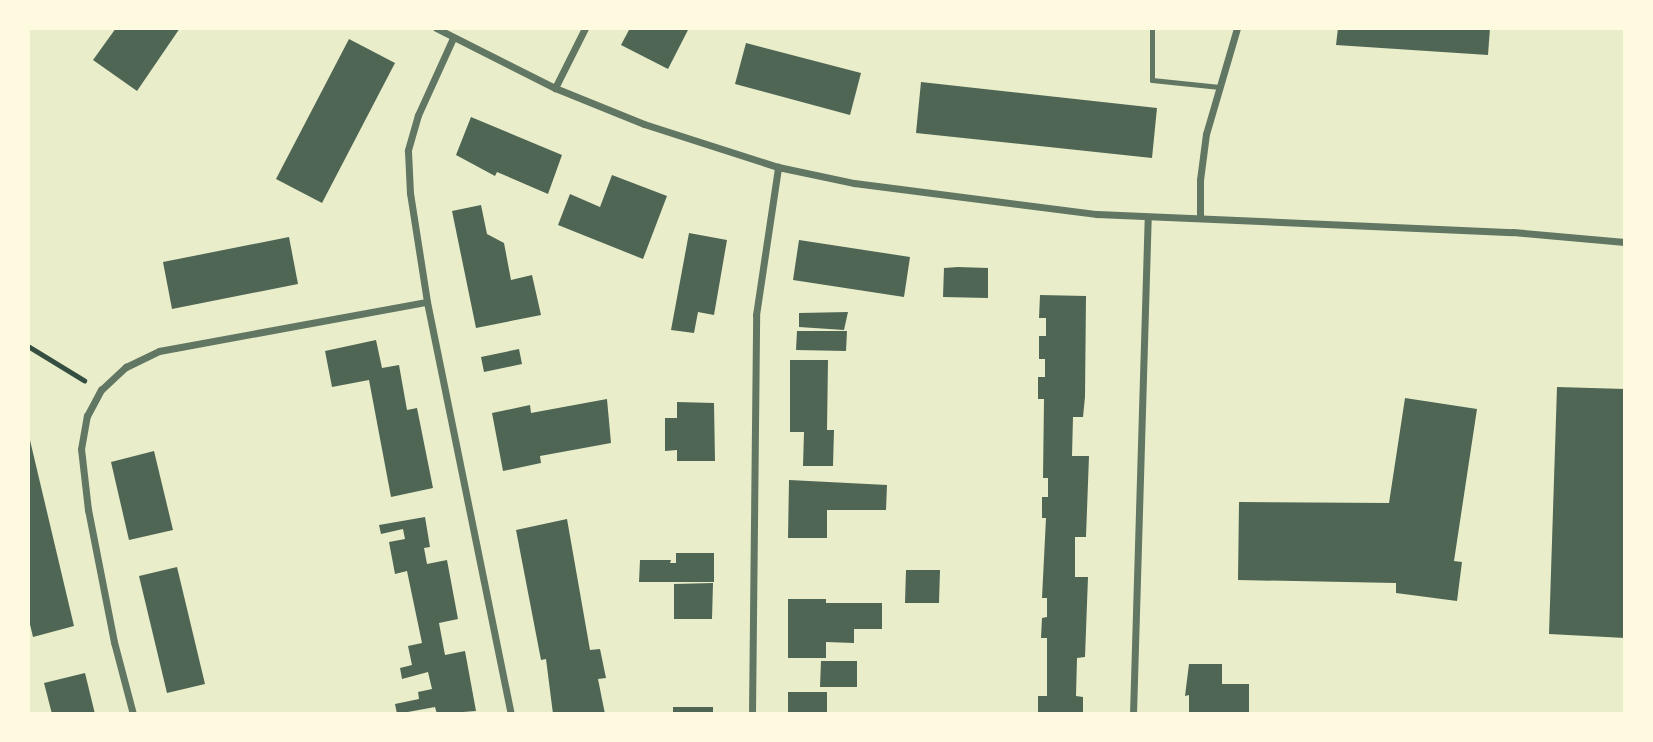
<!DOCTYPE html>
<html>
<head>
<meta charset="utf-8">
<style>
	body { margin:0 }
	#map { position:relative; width:1653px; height:742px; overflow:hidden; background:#e9edc9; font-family:"IBM Plex Serif",serif }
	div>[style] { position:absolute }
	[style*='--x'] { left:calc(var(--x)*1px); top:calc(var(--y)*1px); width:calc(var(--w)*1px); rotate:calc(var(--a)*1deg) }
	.building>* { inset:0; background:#4f6655 }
	.path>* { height:4.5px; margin:-2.25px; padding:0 2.25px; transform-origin:2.25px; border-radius:2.25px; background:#344e41 }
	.service>* { height:5px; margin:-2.5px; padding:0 2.5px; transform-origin:2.5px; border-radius:2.5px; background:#617663 }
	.minor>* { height:7px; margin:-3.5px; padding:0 3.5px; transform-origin:3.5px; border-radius:3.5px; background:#617663 }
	span { translate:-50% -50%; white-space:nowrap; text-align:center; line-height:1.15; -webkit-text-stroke:5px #fefae0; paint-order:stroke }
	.frame { position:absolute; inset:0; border:30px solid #fefae0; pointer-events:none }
</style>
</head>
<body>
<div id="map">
	<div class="building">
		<div style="clip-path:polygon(116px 28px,180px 28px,137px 91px,93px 60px)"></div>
		<div style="clip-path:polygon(630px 28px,689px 28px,668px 69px,621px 45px)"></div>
		<div style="clip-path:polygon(1338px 28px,1490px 28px,1488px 55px,1336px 45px)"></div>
		<div style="clip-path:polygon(349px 39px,395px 63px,322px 203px,276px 179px)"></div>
		<div style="clip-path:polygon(746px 43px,861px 73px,850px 115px,735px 84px)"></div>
		<div style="clip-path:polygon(921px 82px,1157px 108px,1152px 158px,916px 133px)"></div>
		<div style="clip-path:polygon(471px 117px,562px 155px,548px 194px,497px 172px,495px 176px,456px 155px)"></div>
		<div style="clip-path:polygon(612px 175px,667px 196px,643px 259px,558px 225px,570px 194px,600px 207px)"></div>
		<div style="clip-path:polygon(481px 205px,487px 234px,504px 243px,511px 280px,532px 275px,541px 315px,476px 328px,452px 211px)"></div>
		<div style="clip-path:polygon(689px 233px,727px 240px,714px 315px,698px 312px,694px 333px,671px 330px)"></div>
		<div style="clip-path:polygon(289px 237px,298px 284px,172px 309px,163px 262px)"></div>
		<div style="clip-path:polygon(799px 240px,910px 257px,904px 297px,793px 280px)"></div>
		<div style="clip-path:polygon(958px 267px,988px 268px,988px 298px,943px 297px,944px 268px)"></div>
		<div style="clip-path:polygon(1040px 295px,1086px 296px,1085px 397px,1083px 417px,1073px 417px,1072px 456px,1089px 456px,1086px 537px,1075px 537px,1075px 577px,1088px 577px,1085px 657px,1077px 658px,1076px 696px,1083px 697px,1083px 714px,1038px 714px,1038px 696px,1047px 696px,1047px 638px,1041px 638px,1042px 618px,1047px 617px,1047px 598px,1042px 598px,1046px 518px,1042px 518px,1042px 497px,1048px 497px,1048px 478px,1043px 478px,1044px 399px,1038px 399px,1038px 377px,1045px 377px,1045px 359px,1039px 359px,1039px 336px,1046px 336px,1046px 318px,1039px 318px)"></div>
		<div style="clip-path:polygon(848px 312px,844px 330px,799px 327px,799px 313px)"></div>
		<div style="clip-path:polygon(797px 331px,847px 331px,846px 351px,796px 350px)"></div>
		<div style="clip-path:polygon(376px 340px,382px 368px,399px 365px,407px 410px,417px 408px,433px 488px,391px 497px,369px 380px,332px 387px,325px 351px)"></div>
		<div style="clip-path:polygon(519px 349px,522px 364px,484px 372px,481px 357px)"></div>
		<div style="clip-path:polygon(790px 360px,828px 360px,827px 430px,834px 430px,833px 466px,803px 466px,804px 432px,790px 432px)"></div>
		<div style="clip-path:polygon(1557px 387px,1625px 389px,1625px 638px,1549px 634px)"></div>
		<div style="clip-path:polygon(1405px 398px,1477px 409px,1454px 561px,1462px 562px,1457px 601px,1396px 593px,1396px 583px,1238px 580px,1239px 502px,1389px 503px)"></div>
		<div style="clip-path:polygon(607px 399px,611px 443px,540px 456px,541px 463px,503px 471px,492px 413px,530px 405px,531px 413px)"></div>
		<div style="clip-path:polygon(677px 402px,714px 403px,715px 461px,677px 461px,677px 450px,665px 451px,665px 418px,677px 418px)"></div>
		<div style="clip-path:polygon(29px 436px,74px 626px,33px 637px,28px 616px)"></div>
		<div style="clip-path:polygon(154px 451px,173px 530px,129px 540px,111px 462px)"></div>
		<div style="clip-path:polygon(789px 480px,887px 485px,886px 510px,827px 510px,827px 538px,788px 538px)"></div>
		<div style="clip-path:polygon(425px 517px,430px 547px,424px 548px,427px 564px,447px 560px,458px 619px,439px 623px,445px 655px,465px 651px,476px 711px,437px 714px,435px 707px,397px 714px,395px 704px,419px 699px,418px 692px,432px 689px,428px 672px,402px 679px,400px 668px,412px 665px,408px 646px,422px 643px,407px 571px,395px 574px,389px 542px,405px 539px,403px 529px,381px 534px,379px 525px)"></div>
		<div style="clip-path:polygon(567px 519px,590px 650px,600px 649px,606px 678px,598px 679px,605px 714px,553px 714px,546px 659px,541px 660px,516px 530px)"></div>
		<div style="clip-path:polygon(676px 553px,714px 553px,714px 582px,639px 582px,640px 560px,671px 560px,670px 563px,676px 563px)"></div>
		<div style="clip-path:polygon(177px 567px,205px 684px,167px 693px,139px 576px)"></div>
		<div style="clip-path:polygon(906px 570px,940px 570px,939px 603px,905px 603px)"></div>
		<div style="clip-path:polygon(713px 583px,712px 619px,674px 619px,674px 584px)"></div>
		<div style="clip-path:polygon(788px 599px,826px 599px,826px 603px,882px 603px,882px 629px,854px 629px,854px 643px,826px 642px,826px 658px,788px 658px)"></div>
		<div style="clip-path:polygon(821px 661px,857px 661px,857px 687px,820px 687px)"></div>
		<div style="clip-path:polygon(1189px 664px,1222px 664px,1222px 684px,1249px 684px,1249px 714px,1189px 714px,1189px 695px,1185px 696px)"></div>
		<div style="clip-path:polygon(85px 673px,95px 714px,52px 714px,44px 683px)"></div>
		<div style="clip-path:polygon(788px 692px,827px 692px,827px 714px,788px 714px)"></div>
		<div style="clip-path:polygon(673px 707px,713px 707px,713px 714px,673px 714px)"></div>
	</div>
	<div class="path">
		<div style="--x:28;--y:346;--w:66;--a:31.3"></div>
	</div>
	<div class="service">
		<div style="--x:1152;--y:28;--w:52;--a:90"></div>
		<div style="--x:1152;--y:80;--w:68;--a:5.9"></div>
	</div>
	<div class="minor">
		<div style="--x:436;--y:28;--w:133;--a:26.8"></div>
		<div style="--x:555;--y:88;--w:96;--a:22"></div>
		<div style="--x:644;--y:124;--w:141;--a:17.8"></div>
		<div style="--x:778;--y:167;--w:78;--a:11.9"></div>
		<div style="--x:854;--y:183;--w:245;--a:7.3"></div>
		<div style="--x:1097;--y:214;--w:416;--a:2.5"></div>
		<div style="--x:1513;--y:232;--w:112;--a:5.1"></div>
		<div style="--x:453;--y:38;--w:85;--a:114.4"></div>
		<div style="--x:418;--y:115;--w:37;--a:106"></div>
		<div style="--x:408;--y:151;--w:42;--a:87.3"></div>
		<div style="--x:410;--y:193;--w:110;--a:81.1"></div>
		<div style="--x:427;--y:302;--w:420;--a:78.5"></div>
		<div style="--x:555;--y:88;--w:67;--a:-63.4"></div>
		<div style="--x:1200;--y:218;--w:38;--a:-90"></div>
		<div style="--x:1200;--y:180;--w:46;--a:-82.6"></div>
		<div style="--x:1206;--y:134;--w:110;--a:-73.7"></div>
		<div style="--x:133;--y:714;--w:74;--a:-104.8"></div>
		<div style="--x:114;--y:642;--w:135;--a:-101.1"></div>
		<div style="--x:88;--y:510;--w:61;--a:-96.5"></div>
		<div style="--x:81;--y:449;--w:34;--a:-80"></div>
		<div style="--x:87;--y:416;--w:30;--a:-62"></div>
		<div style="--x:101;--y:390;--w:34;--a:-43"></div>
		<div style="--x:126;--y:367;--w:37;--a:-26"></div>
		<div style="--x:159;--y:351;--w:272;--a:-10.4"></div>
		<div style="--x:752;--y:714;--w:399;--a:-89.4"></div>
		<div style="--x:756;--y:315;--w:150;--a:-81.5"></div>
		<div style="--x:1133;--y:714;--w:497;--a:-88.3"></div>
	</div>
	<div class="frame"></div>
</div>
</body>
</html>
